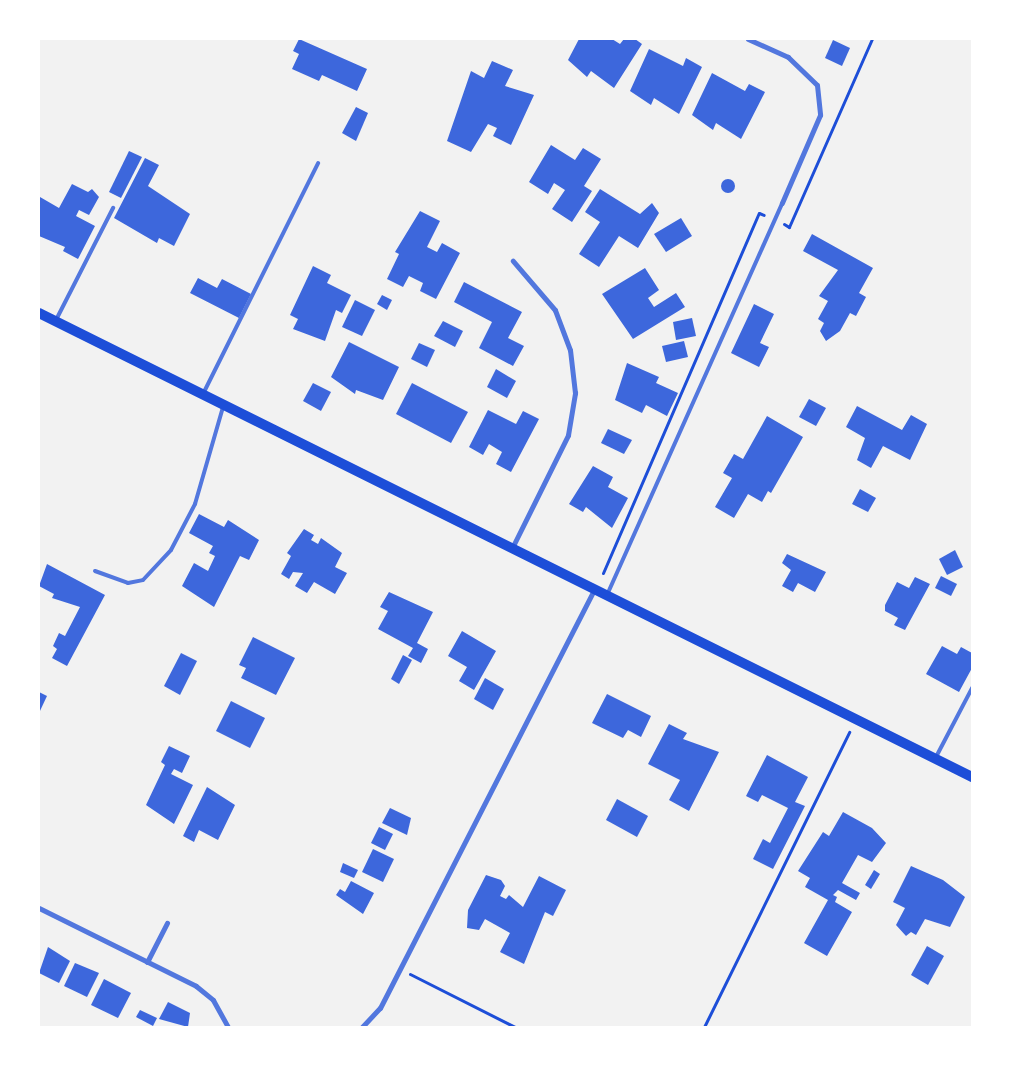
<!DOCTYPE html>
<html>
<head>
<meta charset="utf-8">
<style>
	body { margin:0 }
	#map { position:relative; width:1011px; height:1066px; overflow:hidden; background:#f2f2f2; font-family:"Exo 2",sans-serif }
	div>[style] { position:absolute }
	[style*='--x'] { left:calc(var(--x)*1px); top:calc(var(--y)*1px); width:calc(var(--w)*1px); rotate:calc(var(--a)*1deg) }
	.building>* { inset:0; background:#3d67dc }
	.round { border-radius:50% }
	.path>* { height:3px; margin:-1.5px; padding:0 1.5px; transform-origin:1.5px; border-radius:1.5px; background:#1d4ed8 }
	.service>* { height:4px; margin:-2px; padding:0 2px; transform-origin:2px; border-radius:2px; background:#5277de }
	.minor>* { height:5px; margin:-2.5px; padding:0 2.5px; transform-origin:2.5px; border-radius:2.5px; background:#5277de }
	.secondary>* { height:10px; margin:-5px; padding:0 5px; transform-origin:5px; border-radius:5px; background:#1d4ed8 }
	span { translate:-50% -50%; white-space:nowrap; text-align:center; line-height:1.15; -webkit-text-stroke:4.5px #fff; paint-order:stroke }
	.frame { position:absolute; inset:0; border:40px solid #fff; pointer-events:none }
</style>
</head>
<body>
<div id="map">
	<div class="building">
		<div style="clip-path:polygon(299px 39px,367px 69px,357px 91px,322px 75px,319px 81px,292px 69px,299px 54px,293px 51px)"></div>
		<div style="clip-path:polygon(579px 39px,612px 39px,620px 44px,624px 39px,635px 39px,642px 44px,614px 88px,591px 71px,587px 77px,568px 60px)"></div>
		<div style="clip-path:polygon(833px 40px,850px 48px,842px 66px,825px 58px)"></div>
		<div style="clip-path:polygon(649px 49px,683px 66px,686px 58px,702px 67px,679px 114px,654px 98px,651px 105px,630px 91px)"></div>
		<div style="clip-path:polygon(492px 61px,513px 70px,505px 86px,534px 95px,511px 145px,493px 136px,497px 128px,488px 124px,471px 152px,447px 141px,471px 71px,484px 78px)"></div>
		<div style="clip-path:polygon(712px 73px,745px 91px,749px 84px,765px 92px,741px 139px,716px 123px,713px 130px,692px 115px)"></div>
		<div style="clip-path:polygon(356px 107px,368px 113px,356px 141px,342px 133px)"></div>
		<div style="clip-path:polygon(551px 145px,575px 160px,583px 148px,601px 159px,584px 186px,592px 191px,572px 222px,552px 209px,565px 190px,554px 183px,548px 194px,529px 182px)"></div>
		<div style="clip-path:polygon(129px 151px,142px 157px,121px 198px,109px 192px)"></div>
		<div style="clip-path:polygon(145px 158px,159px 165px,148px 186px,190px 214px,174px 246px,159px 238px,157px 243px,114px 218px)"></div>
		<div class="round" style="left:721px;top:179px;width:14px;height:14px"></div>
		<div style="clip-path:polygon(72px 184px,88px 192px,92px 189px,99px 197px,89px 215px,79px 210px,76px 216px,95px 226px,78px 259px,63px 251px,65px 247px,39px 236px,40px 197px,59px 208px)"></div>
		<div style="clip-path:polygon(600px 189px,640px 214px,652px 203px,659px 213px,638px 248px,619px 236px,599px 267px,579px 254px,600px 222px,585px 212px)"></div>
		<div style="clip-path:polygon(420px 211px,440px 221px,427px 247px,437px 252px,442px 243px,460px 253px,436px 299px,420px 291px,423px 283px,409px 276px,403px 287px,387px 279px,399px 254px,395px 252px)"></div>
		<div style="clip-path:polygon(681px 218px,692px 236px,666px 252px,654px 234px)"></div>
		<div style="clip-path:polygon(812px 234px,873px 268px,859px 293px,866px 297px,856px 316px,850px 313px,840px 331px,826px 341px,820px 331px,824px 323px,818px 319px,828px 301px,819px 296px,838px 270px,803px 251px)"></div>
		<div style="clip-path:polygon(313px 266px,331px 275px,327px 283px,351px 295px,342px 313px,336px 310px,325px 341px,293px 329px,298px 319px,290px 315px)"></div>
		<div style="clip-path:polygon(645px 268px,659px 290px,648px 298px,654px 307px,676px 293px,685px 307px,633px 339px,602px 294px)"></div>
		<div style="clip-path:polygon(198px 278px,217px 288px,222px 279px,251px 294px,239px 318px,190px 293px)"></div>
		<div style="clip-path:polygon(464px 282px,522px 312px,508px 338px,524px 346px,513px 366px,479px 348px,492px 322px,454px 302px)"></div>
		<div style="clip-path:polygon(382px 295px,392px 300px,387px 310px,377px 304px)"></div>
		<div style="clip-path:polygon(355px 300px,375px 310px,362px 336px,342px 327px)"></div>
		<div style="clip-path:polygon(754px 304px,774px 314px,760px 343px,769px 347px,759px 367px,731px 353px)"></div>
		<div style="clip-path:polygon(692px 318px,696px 336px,676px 340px,673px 322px)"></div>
		<div style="clip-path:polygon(443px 321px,463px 331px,455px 347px,434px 336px)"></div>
		<div style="clip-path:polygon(684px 341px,688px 357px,666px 362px,662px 346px)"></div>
		<div style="clip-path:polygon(349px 342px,399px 367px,383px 400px,356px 390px,355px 394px,331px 377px)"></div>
		<div style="clip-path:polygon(419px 343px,435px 350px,427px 367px,411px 359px)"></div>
		<div style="clip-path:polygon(627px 363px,659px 377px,656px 383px,678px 393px,667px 416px,646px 405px,642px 413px,615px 400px)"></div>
		<div style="clip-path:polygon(496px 369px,516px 381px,507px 398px,487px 387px)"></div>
		<div style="clip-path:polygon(313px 383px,331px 392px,321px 411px,303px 401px)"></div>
		<div style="clip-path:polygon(412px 383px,468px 412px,451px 443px,396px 414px)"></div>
		<div style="clip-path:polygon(809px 399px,826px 408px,816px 426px,799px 417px)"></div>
		<div style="clip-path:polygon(857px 406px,902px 430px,911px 415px,927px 424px,910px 460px,883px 446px,871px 468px,857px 460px,865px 438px,846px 427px)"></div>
		<div style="clip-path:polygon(488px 410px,516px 424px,523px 411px,539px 419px,511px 472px,496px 464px,502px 452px,489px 444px,483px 455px,469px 447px)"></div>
		<div style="clip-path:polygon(767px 416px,803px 437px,771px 493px,768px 491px,762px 502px,748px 494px,734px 518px,715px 507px,732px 478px,723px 473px,734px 454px,743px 459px)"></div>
		<div style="clip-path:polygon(608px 429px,632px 440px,624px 454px,601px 443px)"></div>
		<div style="clip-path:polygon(593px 466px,613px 477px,608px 487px,628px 498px,612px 528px,586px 507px,583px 512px,569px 504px)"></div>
		<div style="clip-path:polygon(860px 489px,876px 498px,868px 512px,852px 504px)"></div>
		<div style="clip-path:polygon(199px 514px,224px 527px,228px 520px,259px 540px,249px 560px,240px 556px,214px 607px,182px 586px,194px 563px,208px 571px,215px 556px,209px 553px,213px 546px,189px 533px)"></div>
		<div style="clip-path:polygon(304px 529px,314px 535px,311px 540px,318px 544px,321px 538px,342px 553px,335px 567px,347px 573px,335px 594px,314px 582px,307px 593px,295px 586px,303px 573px,293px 572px,289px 579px,281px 574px,291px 556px,287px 553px)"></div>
		<div style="clip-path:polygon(955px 550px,963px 567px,947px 575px,939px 559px)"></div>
		<div style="clip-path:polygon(787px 554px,826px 572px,815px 592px,798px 583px,793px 592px,782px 586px,791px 570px,782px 563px)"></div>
		<div style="clip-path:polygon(47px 564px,105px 595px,67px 666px,52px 658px,57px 649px,53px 646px,59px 633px,65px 636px,80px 607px,52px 598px,54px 594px,39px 586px)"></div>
		<div style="clip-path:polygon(941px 576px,957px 584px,951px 596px,935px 588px)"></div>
		<div style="clip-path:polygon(915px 577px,930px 584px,905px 630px,894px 625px,898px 618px,885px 611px,885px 605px,897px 582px,909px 588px)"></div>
		<div style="clip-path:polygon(389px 592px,433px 612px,417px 643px,428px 649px,421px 663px,408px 656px,413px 648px,378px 629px,388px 611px,380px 607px)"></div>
		<div style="clip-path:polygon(462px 631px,496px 651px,474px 690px,459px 681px,467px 667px,448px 656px)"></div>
		<div style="clip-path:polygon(253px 637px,295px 658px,276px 695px,241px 678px,246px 668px,239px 665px)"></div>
		<div style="clip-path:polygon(942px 646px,957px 654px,961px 647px,972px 653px,972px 668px,959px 692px,926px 674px)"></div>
		<div style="clip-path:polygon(181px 653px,197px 661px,180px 695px,164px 686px)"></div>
		<div style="clip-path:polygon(403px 655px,412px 660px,399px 684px,391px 679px)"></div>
		<div style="clip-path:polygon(485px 678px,504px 689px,493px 710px,474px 699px)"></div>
		<div style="clip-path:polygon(39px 692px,47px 696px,39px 713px)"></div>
		<div style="clip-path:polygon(607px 694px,651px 716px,641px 737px,628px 730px,623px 738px,592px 723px)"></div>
		<div style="clip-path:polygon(231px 701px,265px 718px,250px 748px,216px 731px)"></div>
		<div style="clip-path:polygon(669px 724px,687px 733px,683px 739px,719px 752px,689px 811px,669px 800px,680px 780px,648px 764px)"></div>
		<div style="clip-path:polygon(169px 746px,190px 756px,182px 773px,174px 769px,171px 774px,193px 785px,174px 824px,146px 805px,165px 765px,161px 762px)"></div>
		<div style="clip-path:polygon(767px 755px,808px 777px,795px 802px,805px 806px,773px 869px,753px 859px,763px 839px,770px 843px,788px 808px,762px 795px,758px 802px,746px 796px)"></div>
		<div style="clip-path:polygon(207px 787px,235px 805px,218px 840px,199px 830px,194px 842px,183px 836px)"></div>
		<div style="clip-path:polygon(617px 799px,648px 816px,637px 837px,606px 820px)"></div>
		<div style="clip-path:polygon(390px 808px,411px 818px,407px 835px,382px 823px)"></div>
		<div style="clip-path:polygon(843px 812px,872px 828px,886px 843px,872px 862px,858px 855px,842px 883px,860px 893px,856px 900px,838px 890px,833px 895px,837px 897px,835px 902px,852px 912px,827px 956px,804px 943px,828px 900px,805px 887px,810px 878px,798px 871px,823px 832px,829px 836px)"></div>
		<div style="clip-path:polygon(379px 827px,393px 834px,385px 850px,371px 843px)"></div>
		<div style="clip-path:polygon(373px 849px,394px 859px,383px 882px,362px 872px)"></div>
		<div style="clip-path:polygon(343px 863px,358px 870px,354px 878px,340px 872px)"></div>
		<div style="clip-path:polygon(911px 866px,943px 880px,965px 897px,950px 927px,925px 919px,916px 935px,911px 932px,906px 936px,896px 925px,905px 908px,893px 902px)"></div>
		<div style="clip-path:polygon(874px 870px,880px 874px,871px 889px,865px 885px)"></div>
		<div style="clip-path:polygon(486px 875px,501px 880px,505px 886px,500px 896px,506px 899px,509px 895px,523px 907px,539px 876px,566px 890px,553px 916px,545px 912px,524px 964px,500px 952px,510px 933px,485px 919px,479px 930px,467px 928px,468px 910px)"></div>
		<div style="clip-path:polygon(351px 881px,374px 893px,363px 914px,336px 895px,340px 889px,345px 892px)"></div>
		<div style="clip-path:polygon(927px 946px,944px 956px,928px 985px,911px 975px)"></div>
		<div style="clip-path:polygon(48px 947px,70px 961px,59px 983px,39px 973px)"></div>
		<div style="clip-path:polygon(75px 963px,99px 973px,87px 997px,64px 986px)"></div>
		<div style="clip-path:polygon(104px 979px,131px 993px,118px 1018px,91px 1005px)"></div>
		<div style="clip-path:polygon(168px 1002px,190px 1013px,188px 1027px,159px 1019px)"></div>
		<div style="clip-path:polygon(140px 1010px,157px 1018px,153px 1026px,136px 1017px)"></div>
	</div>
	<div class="path">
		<div style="--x:784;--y:224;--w:6;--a:31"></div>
		<div style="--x:789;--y:227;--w:206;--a:-66.2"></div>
		<div style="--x:603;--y:573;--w:392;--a:-66.6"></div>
		<div style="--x:759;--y:213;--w:5;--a:22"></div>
		<div style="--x:410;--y:974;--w:118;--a:26.8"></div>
		<div style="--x:704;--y:1027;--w:329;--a:-63.8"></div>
	</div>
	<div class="service">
		<div style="--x:56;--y:320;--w:126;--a:-63"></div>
		<div style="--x:203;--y:394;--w:258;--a:-63.5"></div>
		<div style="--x:95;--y:571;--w:35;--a:20"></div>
		<div style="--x:128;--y:583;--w:15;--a:-11"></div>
		<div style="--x:143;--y:580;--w:41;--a:-47"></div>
		<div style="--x:171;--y:550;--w:52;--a:-62.4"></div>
		<div style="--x:195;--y:504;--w:101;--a:-73.9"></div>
		<div style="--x:607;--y:595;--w:429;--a:-65.9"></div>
		<div style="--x:936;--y:757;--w:78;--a:-62.4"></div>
	</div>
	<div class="minor">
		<div style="--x:748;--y:39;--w:44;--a:24.2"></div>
		<div style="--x:788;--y:57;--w:40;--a:44"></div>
		<div style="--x:817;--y:85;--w:30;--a:84"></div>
		<div style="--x:820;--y:115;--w:96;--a:113.4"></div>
		<div style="--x:512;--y:548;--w:126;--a:-63.6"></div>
		<div style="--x:568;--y:435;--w:43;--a:-80.5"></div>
		<div style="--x:575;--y:393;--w:43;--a:-96.6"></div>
		<div style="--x:570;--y:350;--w:43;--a:-110.6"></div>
		<div style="--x:555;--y:310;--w:65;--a:-130.6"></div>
		<div style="--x:39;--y:908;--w:175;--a:26.4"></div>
		<div style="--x:196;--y:986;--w:22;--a:39"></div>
		<div style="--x:213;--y:1000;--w:31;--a:61"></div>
		<div style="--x:147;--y:962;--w:44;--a:-62.9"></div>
		<div style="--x:362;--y:1027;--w:26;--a:-47"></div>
		<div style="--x:380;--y:1008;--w:470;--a:-62.9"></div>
	</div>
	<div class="secondary">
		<div style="--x:39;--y:313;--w:1042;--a:26.44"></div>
	</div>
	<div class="frame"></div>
</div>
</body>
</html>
